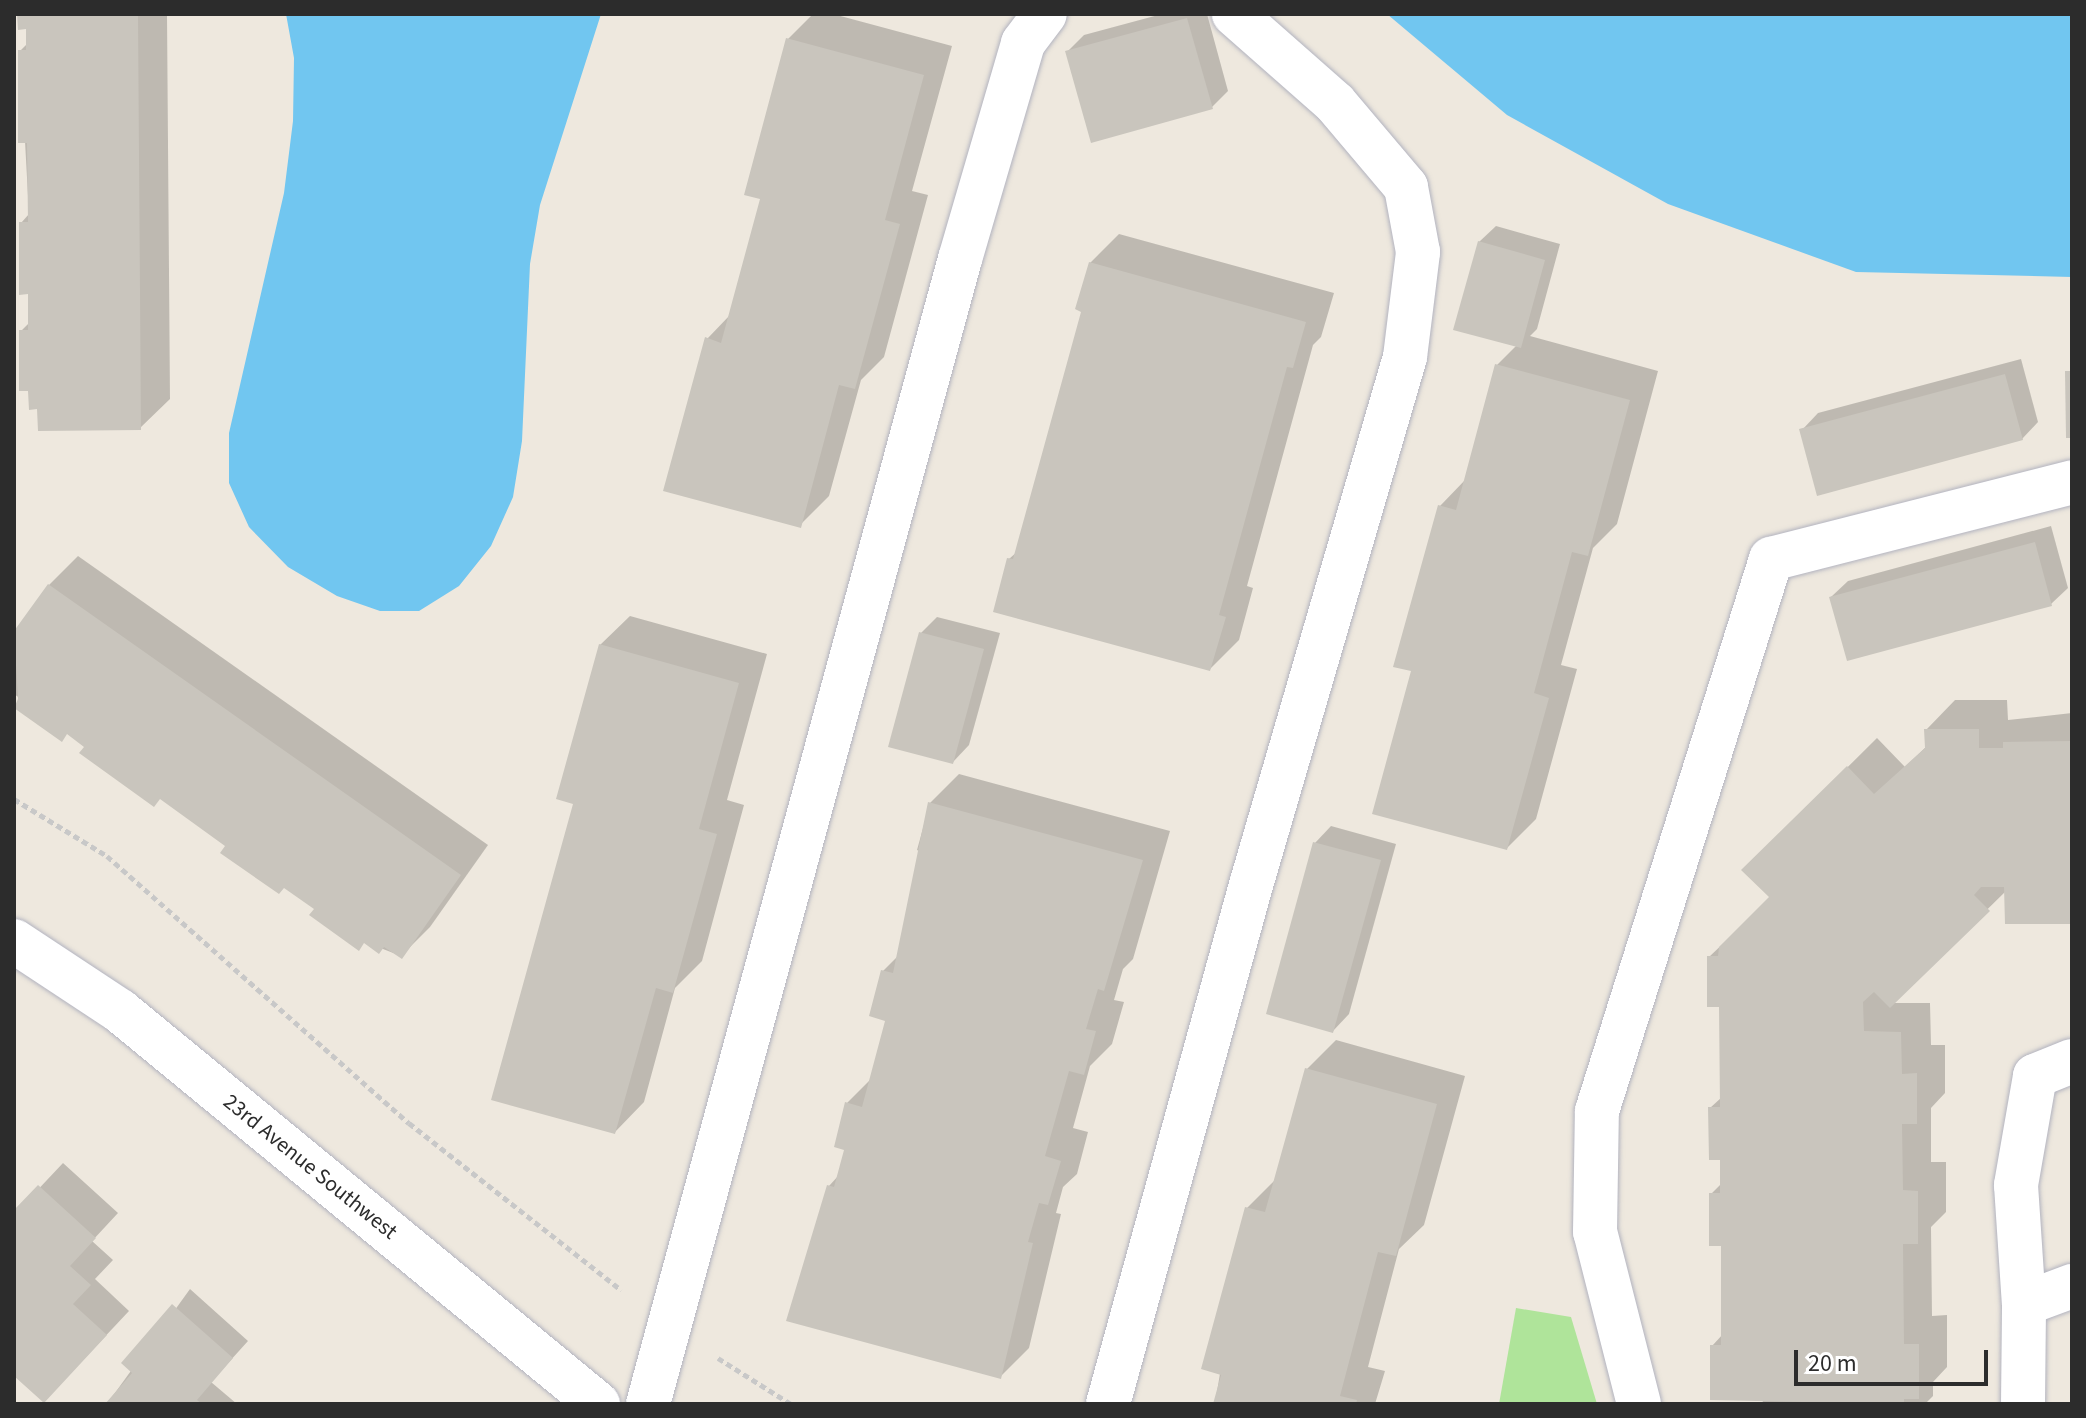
<!DOCTYPE html>
<html>
<head>
<meta charset="utf-8">
<style>
	body { margin:0 }
	#map { position:relative; width:2086px; height:1418px; overflow:hidden; background:#eee8de; font-family:"Source Sans 3",sans-serif }
	div>[style] { position:absolute }
	[style*='--x'] { left:calc(var(--x)*1px); top:calc(var(--y)*1px); width:calc(var(--w)*1px); rotate:calc(var(--a)*1deg) }
	.green>* { inset:0; background:#afe49a }
	.water>* { inset:0; background:#71c6f0 }
	.shadow>* { inset:0; background:#0003 }
	.building>* { inset:0; background:#c9c5bd }
	.path>* { height:5px; margin-top:-2.5px; transform-origin:0; background:repeating-linear-gradient(90deg,#c8c8c8 0 6px,transparent 0 10px) }
	.roads { filter:drop-shadow(0 0 2px #b2b3bf) drop-shadow(0 0 2px #b2b3bf) }
	.minor>* { height:44px; margin:-22px; padding:0 22px; transform-origin:22px; border-radius:22px; background:#fff }
	span { translate:-50% -50%; white-space:nowrap; text-align:center; line-height:1.15; -webkit-text-stroke:7px #fff; paint-order:stroke }
	.street-label { font-size:22px; color:#2c2c2c }
	.frame { position:absolute; inset:0; border:16px solid #2c2c2c; pointer-events:none }
	.scale { position:absolute; left:1794px; top:1350px; width:194px; height:36px; box-sizing:border-box; border:4px solid #2c2c2c; border-top:0; padding-left:10px; font-size:24px; line-height:28px; white-space:nowrap; color:#2c2c2c; -webkit-text-stroke:6px #fff; paint-order:stroke }
</style>
</head>
<body>
<div id="map">
	<div class="green">
		<div style="clip-path:polygon(1516px 1308px,1571px 1317px,1597px 1404px,1499px 1404px)"></div>
	</div>
	<div class="water">
		<div style="clip-path:polygon(286px 14px,601px 14px,540px 205px,530px 264px,522px 441px,513px 497px,491px 546px,459px 586px,419px 611px,380px 611px,337px 596px,288px 567px,249px 527px,229px 483px,229px 433px,284px 193px,293px 121px,294px 58px)"></div>
		<div style="clip-path:polygon(1387px 14px,2072px 14px,2072px 277px,1856px 272px,1668px 204px,1507px 115px)"></div>
	</div>
	<div class="shadow">
		<div style="clip-path:polygon(19px 14px,167px 14px,170px 399px,140px 428px,39px 407px,21px 331px,30px 322px,30px 292px,21px 223px,29px 214px,20px 51px,28px 43px,28px 27px)"></div>
		<div style="clip-path:polygon(813px 14px,833px 14px,952px 46px,912px 191px,928px 195px,884px 357px,861px 380px,829px 496px,800px 525px,707px 339px,730px 315px,763px 197px,788px 39px)"></div>
		<div style="clip-path:polygon(1162px 14px,1207px 14px,1228px 91px,1212px 107px,1067px 52px,1084px 35px)"></div>
		<div style="clip-path:polygon(1496px 226px,1560px 244px,1537px 329px,1530px 336px,1658px 371px,1617px 524px,1593px 548px,1561px 665px,1577px 669px,1536px 819px,1507px 848px,1414px 669px,1440px 506px,1466px 479px,1497px 365px,1517px 345px,1479px 242px)"></div>
		<div style="clip-path:polygon(1119px 234px,1334px 293px,1321px 337px,1313px 345px,1247px 586px,1253px 588px,1239px 640px,1210px 669px,1009px 559px,1018px 551px,1083px 310px,1090px 263px)"></div>
		<div style="clip-path:polygon(2021px 359px,2038px 422px,2022px 439px,1802px 430px,1818px 413px)"></div>
		<div style="clip-path:polygon(2051px 526px,2068px 588px,2051px 604px,1831px 597px,1848px 581px)"></div>
		<div style="clip-path:polygon(78px 556px,488px 845px,430px 927px,401px 956px,365px 942px,14px 694px,14px 635px,49px 585px)"></div>
		<div style="clip-path:polygon(630px 616px,767px 654px,727px 800px,744px 805px,702px 961px,675px 988px,644px 1102px,615px 1132px,575px 803px,600px 645px)"></div>
		<div style="clip-path:polygon(937px 617px,1000px 633px,969px 745px,953px 762px,921px 633px)"></div>
		<div style="clip-path:polygon(1955px 700px,2007px 700px,2008px 720px,2072px 713px,2072px 922px,2006px 891px,1892px 1003px,1930px 1003px,1931px 1045px,1945px 1045px,1945px 1093px,1931px 1108px,1931px 1162px,1946px 1162px,1946px 1212px,1931px 1227px,1932px 1316px,1947px 1315px,1947px 1367px,1933px 1382px,1933px 1396px,1925px 1404px,1765px 1404px,1712px 1346px,1723px 1334px,1722px 1244px,1711px 1194px,1722px 1183px,1722px 1158px,1710px 1108px,1722px 1097px,1721px 1005px,1709px 957px,1772px 897px,1744px 870px,1877px 738px,1905px 767px,1927px 746px,1926px 730px)"></div>
		<div style="clip-path:polygon(959px 774px,1170px 831px,1133px 959px,1123px 969px,1114px 1000px,1124px 1002px,1112px 1044px,1090px 1066px,1073px 1128px,1088px 1132px,1077px 1174px,1063px 1187px,1056px 1213px,1061px 1214px,1029px 1348px,1000px 1377px,829px 1186px,839px 1175px,846px 1149px,847px 1103px,872px 1078px,888px 1020px,883px 971px,901px 953px,923px 853px,917px 850px,930px 803px)"></div>
		<div style="clip-path:polygon(1331px 826px,1396px 844px,1349px 1014px,1333px 1031px,1315px 843px)"></div>
		<div style="clip-path:polygon(1336px 1040px,1465px 1076px,1424px 1225px,1399px 1249px,1368px 1367px,1385px 1371px,1375px 1404px,1215px 1404px,1247px 1208px,1277px 1178px,1307px 1069px)"></div>
		<div style="clip-path:polygon(63px 1163px,118px 1213px,92px 1241px,113px 1260px,95px 1279px,129px 1311px,67px 1377px,14px 1373px,14px 1215px)"></div>
		<div style="clip-path:polygon(190px 1289px,248px 1341px,211px 1382px,237px 1404px,107px 1404px)"></div>
	</div>
	<div class="building">
		<div style="clip-path:polygon(17px 14px,138px 14px,141px 430px,38px 431px,37px 409px,29px 410px,28px 391px,19px 391px,19px 330px,28px 330px,28px 294px,19px 295px,19px 222px,28px 222px,27px 143px,18px 143px,18px 50px,26px 50px,26px 29px,18px 30px)"></div>
		<div style="clip-path:polygon(1187px 18px,1213px 109px,1091px 143px,1065px 51px)"></div>
		<div style="clip-path:polygon(786px 38px,924px 75px,885px 220px,900px 224px,855px 389px,839px 385px,801px 528px,663px 491px,705px 337px,721px 343px,760px 199px,744px 195px)"></div>
		<div style="clip-path:polygon(1478px 241px,1545px 260px,1521px 348px,1453px 330px)"></div>
		<div style="clip-path:polygon(1089px 262px,1306px 322px,1293px 368px,1287px 367px,1219px 615px,1226px 617px,1210px 671px,993px 612px,1007px 558px,1013px 559px,1081px 312px,1075px 309px)"></div>
		<div style="clip-path:polygon(1495px 364px,1630px 400px,1588px 556px,1572px 552px,1534px 693px,1549px 698px,1507px 850px,1372px 814px,1411px 671px,1393px 667px,1438px 505px,1456px 510px)"></div>
		<div style="clip-path:polygon(2065px 371px,2072px 371px,2072px 438px,2066px 438px)"></div>
		<div style="clip-path:polygon(2005px 374px,2023px 440px,1817px 496px,1799px 429px)"></div>
		<div style="clip-path:polygon(2035px 542px,2052px 606px,1847px 661px,1829px 597px)"></div>
		<div style="clip-path:polygon(48px 584px,461px 875px,402px 959px,384px 947px,379px 954px,364px 943px,359px 951px,309px 915px,314px 909px,284px 888px,279px 894px,220px 853px,225px 846px,160px 799px,154px 807px,79px 753px,84px 747px,67px 734px,62px 742px,14px 708px,18px 699px,14px 631px)"></div>
		<div style="clip-path:polygon(919px 632px,984px 649px,953px 764px,888px 747px)"></div>
		<div style="clip-path:polygon(599px 644px,739px 683px,699px 829px,717px 834px,673px 993px,656px 988px,615px 1134px,491px 1100px,573px 804px,556px 799px)"></div>
		<div style="clip-path:polygon(1924px 729px,1979px 729px,1979px 748px,2003px 748px,2003px 742px,2072px 741px,2072px 924px,2005px 924px,2004px 887px,1981px 887px,1974px 895px,1990px 911px,1890px 1008px,1874px 992px,1863px 1002px,1864px 1031px,1901px 1032px,1902px 1074px,1917px 1073px,1917px 1124px,1902px 1124px,1903px 1190px,1918px 1191px,1918px 1244px,1903px 1244px,1904px 1344px,1919px 1344px,1919px 1399px,1904px 1399px,1904px 1404px,1710px 1400px,1710px 1345px,1721px 1345px,1721px 1246px,1709px 1246px,1709px 1193px,1720px 1193px,1720px 1160px,1709px 1160px,1708px 1107px,1720px 1107px,1719px 1007px,1707px 1007px,1707px 956px,1718px 956px,1719px 947px,1769px 897px,1741px 870px,1847px 766px,1874px 794px,1925px 748px)"></div>
		<div style="clip-path:polygon(928px 802px,1143px 860px,1104px 991px,1098px 989px,1086px 1029px,1096px 1031px,1084px 1075px,1069px 1071px,1045px 1156px,1061px 1161px,1048px 1205px,1039px 1203px,1028px 1242px,1033px 1243px,1001px 1379px,786px 1321px,827px 1185px,834px 1187px,844px 1150px,834px 1147px,845px 1102px,862px 1107px,885px 1021px,869px 1016px,881px 970px,893px 973px)"></div>
		<div style="clip-path:polygon(1313px 842px,1381px 860px,1333px 1033px,1266px 1014px)"></div>
		<div style="clip-path:polygon(1305px 1068px,1437px 1104px,1396px 1256px,1378px 1252px,1340px 1396px,1357px 1400px,1356px 1404px,1213px 1404px,1221px 1375px,1201px 1369px,1245px 1207px,1265px 1212px)"></div>
		<div style="clip-path:polygon(38px 1185px,96px 1238px,70px 1266px,91px 1285px,73px 1304px,107px 1335px,44px 1403px,14px 1376px,14px 1210px)"></div>
		<div style="clip-path:polygon(172px 1304px,233px 1358px,197px 1400px,202px 1404px,105px 1404px,132px 1373px,121px 1363px)"></div>
	</div>
	<div class="path">
		<div style="--x:14;--y:799;--w:109;--a:31.5"></div>
		<div style="--x:107;--y:856;--w:403;--a:41.5"></div>
		<div style="--x:409;--y:1123;--w:270;--a:38.2"></div>
		<div style="--x:718;--y:1358;--w:86;--a:32.2"></div>
	</div>
	<div class="roads">
		<div class="minor">
			<div style="--x:14;--y:941;--w:127;--a:33.4"></div>
			<div style="--x:120;--y:1011;--w:619;--a:39.43"></div>
			<div style="--x:2072;--y:1061;--w:40;--a:158"></div>
			<div style="--x:2035;--y:1076;--w:111;--a:99.9"></div>
			<div style="--x:2016;--y:1185;--w:119;--a:86.2"></div>
			<div style="--x:2024;--y:1304;--w:51;--a:-20.6"></div>
			<div style="--x:648;--y:1404;--w:1187;--a:-74.76"></div>
			<div style="--x:960;--y:259;--w:225;--a:-73.7"></div>
			<div style="--x:1023;--y:43;--w:36;--a:-53"></div>
			<div style="--x:1108;--y:1404;--w:538;--a:-74.6"></div>
			<div style="--x:1251;--y:885;--w:550;--a:-73.74"></div>
			<div style="--x:1405;--y:357;--w:106;--a:-82.9"></div>
			<div style="--x:1418;--y:252;--w:66;--a:-100.5"></div>
			<div style="--x:1406;--y:187;--w:110;--a:-130.2"></div>
			<div style="--x:1335;--y:103;--w:135;--a:-138.6"></div>
			<div style="--x:1639;--y:1404;--w:178;--a:-104.3"></div>
			<div style="--x:1595;--y:1232;--w:121;--a:-89.1"></div>
			<div style="--x:1597;--y:1111;--w:579;--a:-72.5"></div>
			<div style="--x:1771;--y:559;--w:311;--a:-14.3"></div>
			<div style="--x:2023;--y:1404;--w:100;--a:-89.4"></div>
		</div>
	</div>
	<div class="street-label">
		<span style="left:310px;top:1167px;rotate:39deg">23rd Avenue Southwest</span>
	</div>
	<div class="frame"></div>
	<div class="scale">20 m</div>
</div>
</body>
</html>
